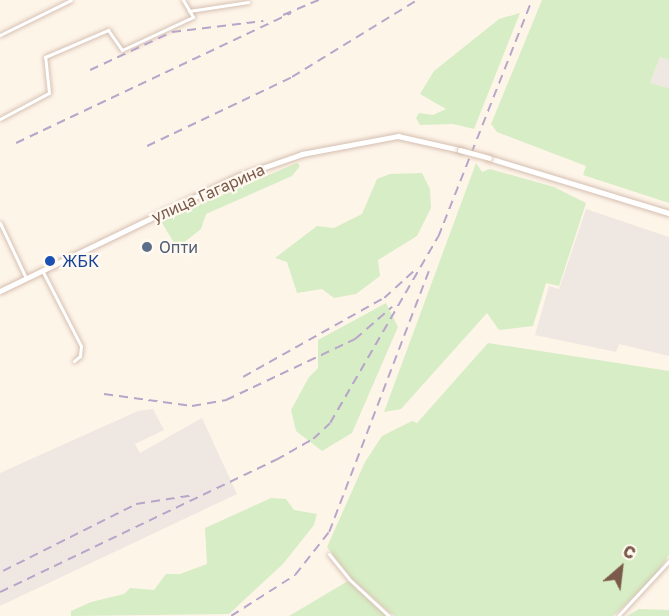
<!DOCTYPE html>
<html>
<head>
<meta charset="utf-8">
<style>
	body { margin:0 }
	#map { position:relative; width:669px; height:616px; overflow:hidden; background:#fef5e9; font-family:"Golos Text",sans-serif }
	div>[style] { position:absolute }
	[style*='--x'] { left:calc(var(--x)*1px); top:calc(var(--y)*1px); width:calc(var(--w)*1px); rotate:calc(var(--a)*1deg) }
	.industrial>* { inset:0; background:#efe8e2 }
	.green>* { inset:0; background:#d7edc5 }
	.roads { filter:drop-shadow(0 0 2px #d4beb0) drop-shadow(0 0 2px #d4beb0) }
	.minor>* { height:3px; margin:-1.5px; padding:0 1.5px; transform-origin:1.5px; border-radius:1.5px; background:#fff }
	.secondary>* { height:4.5px; margin:-2.25px; padding:0 2.25px; transform-origin:2.25px; border-radius:2.25px; background:#fff }
	.rail>* { height:1.5px; margin-top:-0.75px; transform-origin:0; background:repeating-linear-gradient(90deg,#b8a5ca 0 9px,transparent 0 15px) }
	.bridges { filter:drop-shadow(0 0 2px #d7beac) drop-shadow(0 0 2px #d7beac) }
	.secondary-bridge>* { height:4.5px; margin:-2.25px; padding:0 2.25px; transform-origin:2.25px; border-radius:2.25px; background:#fff }
	.dots>* { width:16px; height:16px; translate:-50% -50%; box-sizing:border-box; border:3px solid #fff9f0; border-radius:50% }
	span { translate:-50% -50%; white-space:nowrap; text-align:center; line-height:1.15; -webkit-text-stroke:4.5px #fff9f0; paint-order:stroke }
	.street-label { font-size:16px; color:#7a5a4a }
	.service-label { font-size:16px; color:#4e5e75 }
	.left { translate:0 -50%; text-align:left }
	.transit-label { font-size:16px; color:#164399 }
	.north { position:absolute; left:591px; top:538px; width:60px; height:60px; -webkit-text-stroke:4px #fff9f0; paint-order:stroke; rotate:28deg; font-size:16px; font-weight:700; line-height:24px; text-align:center; color:#7a5a4a }
	.north::after { content:''; display:block; margin:auto; width:21px; height:27px; background:#7a5a4a; clip-path:polygon(50% 0,100% 100%,50% 72%,0 100%) }
</style>
</head>
<body>
<div id="map">
	<div class="industrial">
		<div style="clip-path:polygon(660px 57px,669px 60px,669px 88px,650px 83px)"></div>
		<div style="clip-path:polygon(586px 209px,669px 237px,669px 356px,619px 344px,616px 352px,535px 335px,549px 286px,559px 289px)"></div>
		<div style="clip-path:polygon(153px 409px,164px 430px,135px 444px,140px 453px,202px 418px,237px 494px,0 606px,0 473px,138px 411px)"></div>
	</div>
	<div class="green">
		<div style="clip-path:polygon(542px 0,669px 0,669px 60px,660px 57px,650px 83px,669px 88px,669px 203px,583px 175px,586px 166px,497px 132px,491px 124px)"></div>
		<div style="clip-path:polygon(520px 13px,474px 129px,453px 124px,420px 125px,416px 118px,419px 113px,433px 115px,446px 109px,420px 94px,434px 71px,499px 19px)"></div>
		<div style="clip-path:polygon(297px 163px,300px 166px,292px 176px,206px 214px,201px 229px,182px 244px,174px 243px,161px 221px)"></div>
		<div style="clip-path:polygon(476px 163px,482px 172px,490px 169px,554px 187px,586px 203px,559px 286px,546px 283px,533px 326px,499px 330px,487px 313px,401px 409px,384px 412px)"></div>
		<div style="clip-path:polygon(422px 173px,430px 189px,431px 208px,417px 236px,378px 260px,380px 276px,356px 294px,334px 298px,322px 289px,297px 293px,287px 262px,275px 258px,317px 226px,334px 228px,362px 214px,377px 179px,390px 174px)"></div>
		<div style="clip-path:polygon(386px 303px,398px 327px,352px 433px,322px 451px,296px 431px,291px 410px,309px 377px,318px 368px,318px 340px)"></div>
		<div style="clip-path:polygon(488px 343px,669px 371px,669px 555px,654px 577px,613px 616px,394px 616px,353px 580px,327px 547px,365px 462px,382px 436px,412px 421px,417px 423px)"></div>
		<div style="clip-path:polygon(271px 498px,286px 499px,294px 510px,317px 514px,314px 525px,283px 564px,229px 614px,71px 616px,71px 611px,91px 602px,124px 594px,130px 588px,154px 590px,166px 574px,180px 574px,207px 564px,205px 528px)"></div>
		<div style="clip-path:polygon(348px 581px,386px 616px,289px 616px)"></div>
		<div style="clip-path:polygon(639px 609px,669px 610px,669px 616px,627px 616px)"></div>
	</div>
	<div class="roads">
		<div class="minor">
			<div style="--x:189;--y:11;--w:60;--a:-8.7"></div>
			<div style="--x:0;--y:35;--w:79;--a:-26.2"></div>
			<div style="--x:0;--y:119;--w:55;--a:-28"></div>
			<div style="--x:49;--y:93;--w:36;--a:-96"></div>
			<div style="--x:45;--y:57;--w:69;--a:-23.2"></div>
			<div style="--x:108;--y:30;--w:24;--a:55"></div>
			<div style="--x:122;--y:50;--w:78;--a:-24.9"></div>
			<div style="--x:193;--y:17;--w:20;--a:-120"></div>
			<div style="--x:0;--y:223;--w:61;--a:64.7"></div>
			<div style="--x:42;--y:270;--w:85;--a:62.8"></div>
			<div style="--x:81;--y:346;--w:10;--a:96"></div>
			<div style="--x:80;--y:356;--w:8;--a:140"></div>
			<div style="--x:329;--y:554;--w:32;--a:51"></div>
			<div style="--x:349;--y:579;--w:54;--a:42.8"></div>
			<div style="--x:618;--y:616;--w:75;--a:-47.2"></div>
		</div>
		<div class="secondary">
			<div style="--x:489;--y:158;--w:188;--a:17"></div>
			<div style="--x:0;--y:291;--w:265;--a:-25.7"></div>
			<div style="--x:239;--y:176;--w:67;--a:-19.2"></div>
			<div style="--x:302;--y:154;--w:98;--a:-10.6"></div>
			<div style="--x:398;--y:136;--w:64;--a:12.7"></div>
		</div>
	</div>
	<div class="rail">
		<div style="--x:283;--y:15;--w:39;--a:-23"></div>
		<div style="--x:90;--y:70;--w:90;--a:-24.9"></div>
		<div style="--x:172;--y:32;--w:92;--a:-6.9"></div>
		<div style="--x:16;--y:143;--w:304;--a:-25.3"></div>
		<div style="--x:147;--y:146;--w:161;--a:-25.4"></div>
		<div style="--x:292;--y:77;--w:147;--a:-31.6"></div>
		<div style="--x:243;--y:377;--w:162;--a:-29.3"></div>
		<div style="--x:384;--y:298;--w:43;--a:-42.2"></div>
		<div style="--x:104;--y:394;--w:89;--a:7.8"></div>
		<div style="--x:192;--y:406;--w:35;--a:-10"></div>
		<div style="--x:226;--y:400;--w:143;--a:-25.3"></div>
		<div style="--x:355;--y:339;--w:49;--a:-40.9"></div>
		<div style="--x:3;--y:571;--w:149;--a:-26.7"></div>
		<div style="--x:136;--y:504;--w:59;--a:-8.8"></div>
		<div style="--x:0;--y:592;--w:306;--a:-25.6"></div>
		<div style="--x:276;--y:460;--w:43;--a:-29.6"></div>
		<div style="--x:313;--y:439;--w:23;--a:-43"></div>
		<div style="--x:330;--y:423;--w:215;--a:-59.9"></div>
		<div style="--x:438;--y:237;--w:255;--a:-68.4"></div>
		<div style="--x:231;--y:616;--w:76;--a:-32.6"></div>
		<div style="--x:295;--y:575;--w:55;--a:-51.7"></div>
		<div style="--x:329;--y:532;--w:284;--a:-69.1"></div>
	</div>
	<div class="bridges">
		<div class="secondary-bridge">
			<div style="--x:460;--y:150;--w:30;--a:15"></div>
		</div>
	</div>
	<div class="dots">
		<div style="left:147px;top:247px;background:#5c6f8a"></div>
		<div style="left:50px;top:261px;background:#1a4fb4"></div>
	</div>
	<div class="street-label">
		<span style="left:208px;top:193px;rotate:-24deg">улица Гагарина</span>
	</div>
	<div class="service-label">
		<span class="left" style="left:159px;top:247px">Опти</span>
	</div>
	<div class="transit-label">
		<span class="left" style="left:62px;top:261px">ЖБК</span>
	</div>
	<div class="north">С</div>
</div>
</body>
</html>
